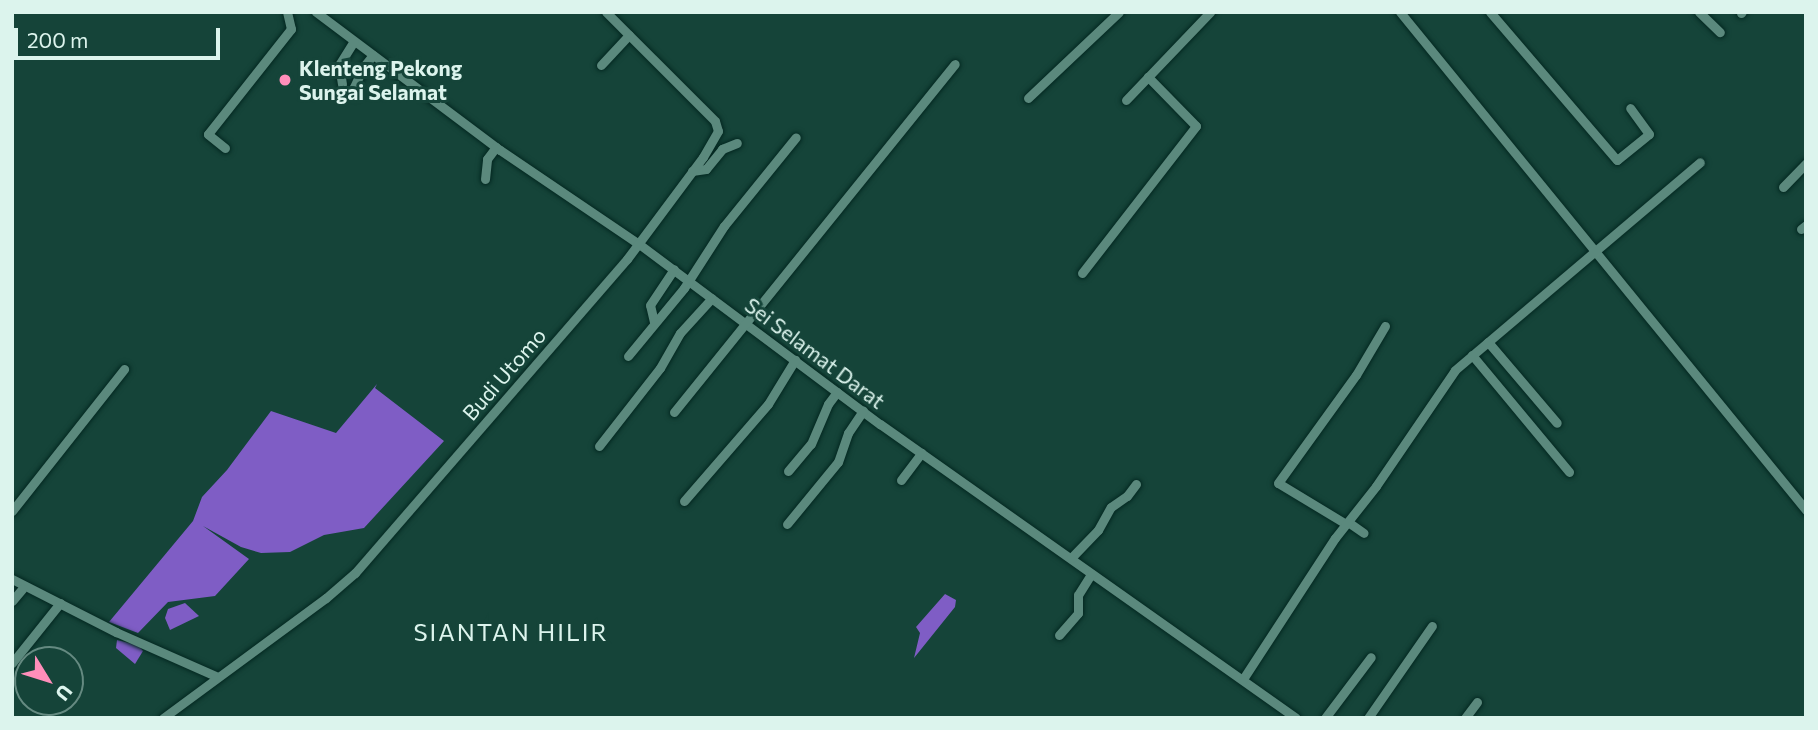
<!DOCTYPE html>
<html>
<head>
<meta charset="utf-8">
<style>
	body { margin:0 }
	#map { position:relative; width:1818px; height:730px; overflow:hidden; background:#154439; font-family:Commissioner,sans-serif }
	div>[style] { position:absolute }
	[style*='--x'] { left:calc(var(--x)*1px); top:calc(var(--y)*1px); width:calc(var(--w)*1px); rotate:calc(var(--a)*1deg) }
	.forest>* { inset:0; background:#7f5dc5 }
	.roads { filter:drop-shadow(0 0 2px #042821) drop-shadow(0 0 2px #042821) }
	.minor>* { height:9px; margin:-4.5px; padding:0 4.5px; transform-origin:4.5px; border-radius:4.5px; background:#5b897d }
	.dots>* { width:19px; height:19px; translate:-50% -50%; box-sizing:border-box; border:4px solid #154439; border-radius:50% }
	span { translate:-50% -50%; white-space:nowrap; text-align:center; line-height:1.15; -webkit-text-stroke:6px #154439; paint-order:stroke }
	.poi-label { font-size:21px; color:#dcf4ed; font-weight:700 }
	.left { translate:0 -50%; text-align:left }
	.street-label { font-size:21px; color:#dcf4ed }
	.quarter-label { font-size:24px; color:#dcf4ed; letter-spacing:2px }
	.frame { position:absolute; inset:0; border:14px solid #dcf4ed; pointer-events:none }
	.north { position:absolute; left:14px; top:646px; width:70px; height:70px; box-sizing:border-box; background:#154439; border:2px solid #658a81; border-radius:50%; rotate:128deg; font-size:19px; font-weight:700; line-height:28px; text-align:center; color:#dcf4ed }
	.north::after { content:''; display:block; margin:auto; width:24px; height:32px; background:#ff8eba; clip-path:polygon(50% 0,100% 100%,50% 72%,0 100%) }
	.scale { position:absolute; left:14px; top:28px; width:206px; height:32px; box-sizing:border-box; border:4px solid #dcf4ed; border-top:0; padding-left:9px; font-size:21px; line-height:24px; white-space:nowrap; color:#dcf4ed; -webkit-text-stroke:5px #154439; paint-order:stroke }
</style>
</head>
<body>
<div id="map">
	<div class="forest">
		<div style="clip-path:polygon(377px 384px,375px 388px,444px 441px,364px 528px,324px 535px,290px 552px,261px 553px,241px 547px,203px 526px,249px 559px,215px 596px,168px 602px,138px 633px,109px 622px,193px 521px,202px 497px,227px 470px,271px 411px,336px 433px)"></div>
		<div style="clip-path:polygon(945px 594px,956px 600px,955px 607px,914px 658px,920px 633px,916px 627px)"></div>
		<div style="clip-path:polygon(185px 603px,199px 616px,170px 630px,165px 618px,168px 609px)"></div>
		<div style="clip-path:polygon(117px 640px,138px 645px,143px 651px,135px 664px,116px 648px)"></div>
	</div>
	<div class="roads">
		<div class="minor">
			<div style="--x:316;--y:12;--w:230;--a:36.9"></div>
			<div style="--x:500;--y:150;--w:168;--a:34.1"></div>
			<div style="--x:639;--y:244;--w:301;--a:36.8"></div>
			<div style="--x:880;--y:424;--w:509;--a:35.25"></div>
			<div style="--x:1400;--y:12;--w:643;--a:50.81"></div>
			<div style="--x:1490;--y:12;--w:195;--a:49.4"></div>
			<div style="--x:1617;--y:160;--w:41;--a:-39.1"></div>
			<div style="--x:1649;--y:134;--w:32;--a:-126"></div>
			<div style="--x:1699;--y:12;--w:29;--a:44"></div>
			<div style="--x:1741;--y:13;--w:1;--a:-45"></div>
			<div style="--x:601;--y:65;--w:41;--a:-47"></div>
			<div style="--x:342;--y:84;--w:19;--a:-99"></div>
			<div style="--x:339;--y:65;--w:28;--a:-58"></div>
			<div style="--x:355;--y:93;--w:6;--a:-99"></div>
			<div style="--x:354;--y:87;--w:23;--a:-65"></div>
			<div style="--x:364;--y:66;--w:14;--a:-51"></div>
			<div style="--x:1028;--y:98;--w:125;--a:-43.4"></div>
			<div style="--x:1126;--y:100;--w:122;--a:-46.3"></div>
			<div style="--x:225;--y:148;--w:22;--a:-141"></div>
			<div style="--x:208;--y:134;--w:134;--a:-51.7"></div>
			<div style="--x:291;--y:29;--w:17;--a:-103"></div>
			<div style="--x:692;--y:171;--w:14;--a:-8"></div>
			<div style="--x:706;--y:169;--w:26;--a:-51"></div>
			<div style="--x:722;--y:149;--w:16;--a:-22"></div>
			<div style="--x:485;--y:179;--w:20;--a:-84"></div>
			<div style="--x:487;--y:159;--w:15;--a:-53"></div>
			<div style="--x:1783;--y:187;--w:33;--a:-46"></div>
			<div style="--x:1801;--y:229;--w:6;--a:-39"></div>
			<div style="--x:1082;--y:273;--w:186;--a:-52.2"></div>
			<div style="--x:1196;--y:126;--w:69;--a:-134.4"></div>
			<div style="--x:654;--y:322;--w:17;--a:-103"></div>
			<div style="--x:650;--y:305;--w:43;--a:-56.3"></div>
			<div style="--x:1488;--y:342;--w:106;--a:49.6"></div>
			<div style="--x:1472;--y:355;--w:152;--a:50.3"></div>
			<div style="--x:628;--y:356;--w:88;--a:-50.5"></div>
			<div style="--x:684;--y:288;--w:74;--a:-57.2"></div>
			<div style="--x:724;--y:226;--w:114;--a:-51"></div>
			<div style="--x:674;--y:412;--w:447;--a:-51.1"></div>
			<div style="--x:599;--y:446;--w:99;--a:-52"></div>
			<div style="--x:660;--y:368;--w:40;--a:-60.3"></div>
			<div style="--x:680;--y:333;--w:47;--a:-47.6"></div>
			<div style="--x:788;--y:471;--w:35;--a:-50"></div>
			<div style="--x:811;--y:444;--w:43;--a:-67"></div>
			<div style="--x:828;--y:404;--w:15;--a:-53"></div>
			<div style="--x:901;--y:480;--w:34;--a:-53"></div>
			<div style="--x:684;--y:501;--w:128;--a:-49.1"></div>
			<div style="--x:768;--y:404;--w:52;--a:-58.5"></div>
			<div style="--x:12;--y:511;--w:181;--a:-51.7"></div>
			<div style="--x:1348;--y:522;--w:19;--a:35"></div>
			<div style="--x:787;--y:524;--w:80;--a:-50.6"></div>
			<div style="--x:838;--y:462;--w:31;--a:-71"></div>
			<div style="--x:848;--y:433;--w:27;--a:-56"></div>
			<div style="--x:1346;--y:524;--w:79;--a:-148.9"></div>
			<div style="--x:1278;--y:483;--w:133;--a:-54.2"></div>
			<div style="--x:1356;--y:375;--w:57;--a:-59.4"></div>
			<div style="--x:1071;--y:558;--w:39;--a:-46"></div>
			<div style="--x:1098;--y:530;--w:26;--a:-61"></div>
			<div style="--x:1111;--y:507;--w:19;--a:-35"></div>
			<div style="--x:1127;--y:496;--w:15;--a:-53"></div>
			<div style="--x:12;--y:579;--w:117;--a:27"></div>
			<div style="--x:116;--y:632;--w:111;--a:23.8"></div>
			<div style="--x:12;--y:601;--w:16;--a:-50"></div>
			<div style="--x:1059;--y:635;--w:29;--a:-49"></div>
			<div style="--x:1078;--y:613;--w:18;--a:-90"></div>
			<div style="--x:1078;--y:595;--w:25;--a:-58"></div>
			<div style="--x:12;--y:663;--w:77;--a:-51.3"></div>
			<div style="--x:1243;--y:679;--w:168;--a:-56.9"></div>
			<div style="--x:1335;--y:538;--w:66;--a:-51.7"></div>
			<div style="--x:1376;--y:486;--w:140;--a:-55.7"></div>
			<div style="--x:1455;--y:370;--w:321;--a:-40.3"></div>
			<div style="--x:163;--y:718;--w:202;--a:-36.4"></div>
			<div style="--x:326;--y:598;--w:38;--a:-41"></div>
			<div style="--x:355;--y:573;--w:415;--a:-49.1"></div>
			<div style="--x:627;--y:259;--w:127;--a:-53.3"></div>
			<div style="--x:703;--y:157;--w:30;--a:-60"></div>
			<div style="--x:718;--y:131;--w:10;--a:-107"></div>
			<div style="--x:715;--y:121;--w:154;--a:-135"></div>
			<div style="--x:1325;--y:718;--w:76;--a:-53"></div>
			<div style="--x:1368;--y:718;--w:112;--a:-55.2"></div>
			<div style="--x:1465;--y:718;--w:20;--a:-53"></div>
		</div>
	</div>
	<div class="dots">
		<div style="left:285px;top:80px;background:#ff8eba"></div>
	</div>
	<div class="poi-label">
		<span class="left" style="left:299px;top:80px">Klenteng Pekong<br>Sungai Selamat</span>
	</div>
	<div class="street-label">
		<span style="left:815px;top:353px;rotate:37deg">Sei Selamat Darat</span>
		<span style="left:504px;top:374px;rotate:-49deg">Budi Utomo</span>
	</div>
	<div class="quarter-label">
		<span style="left:511px;top:632px">SIANTAN HILIR</span>
	</div>
	<div class="frame"></div>
	<div class="north">U</div>
	<div class="scale">200 m</div>
</div>
</body>
</html>
